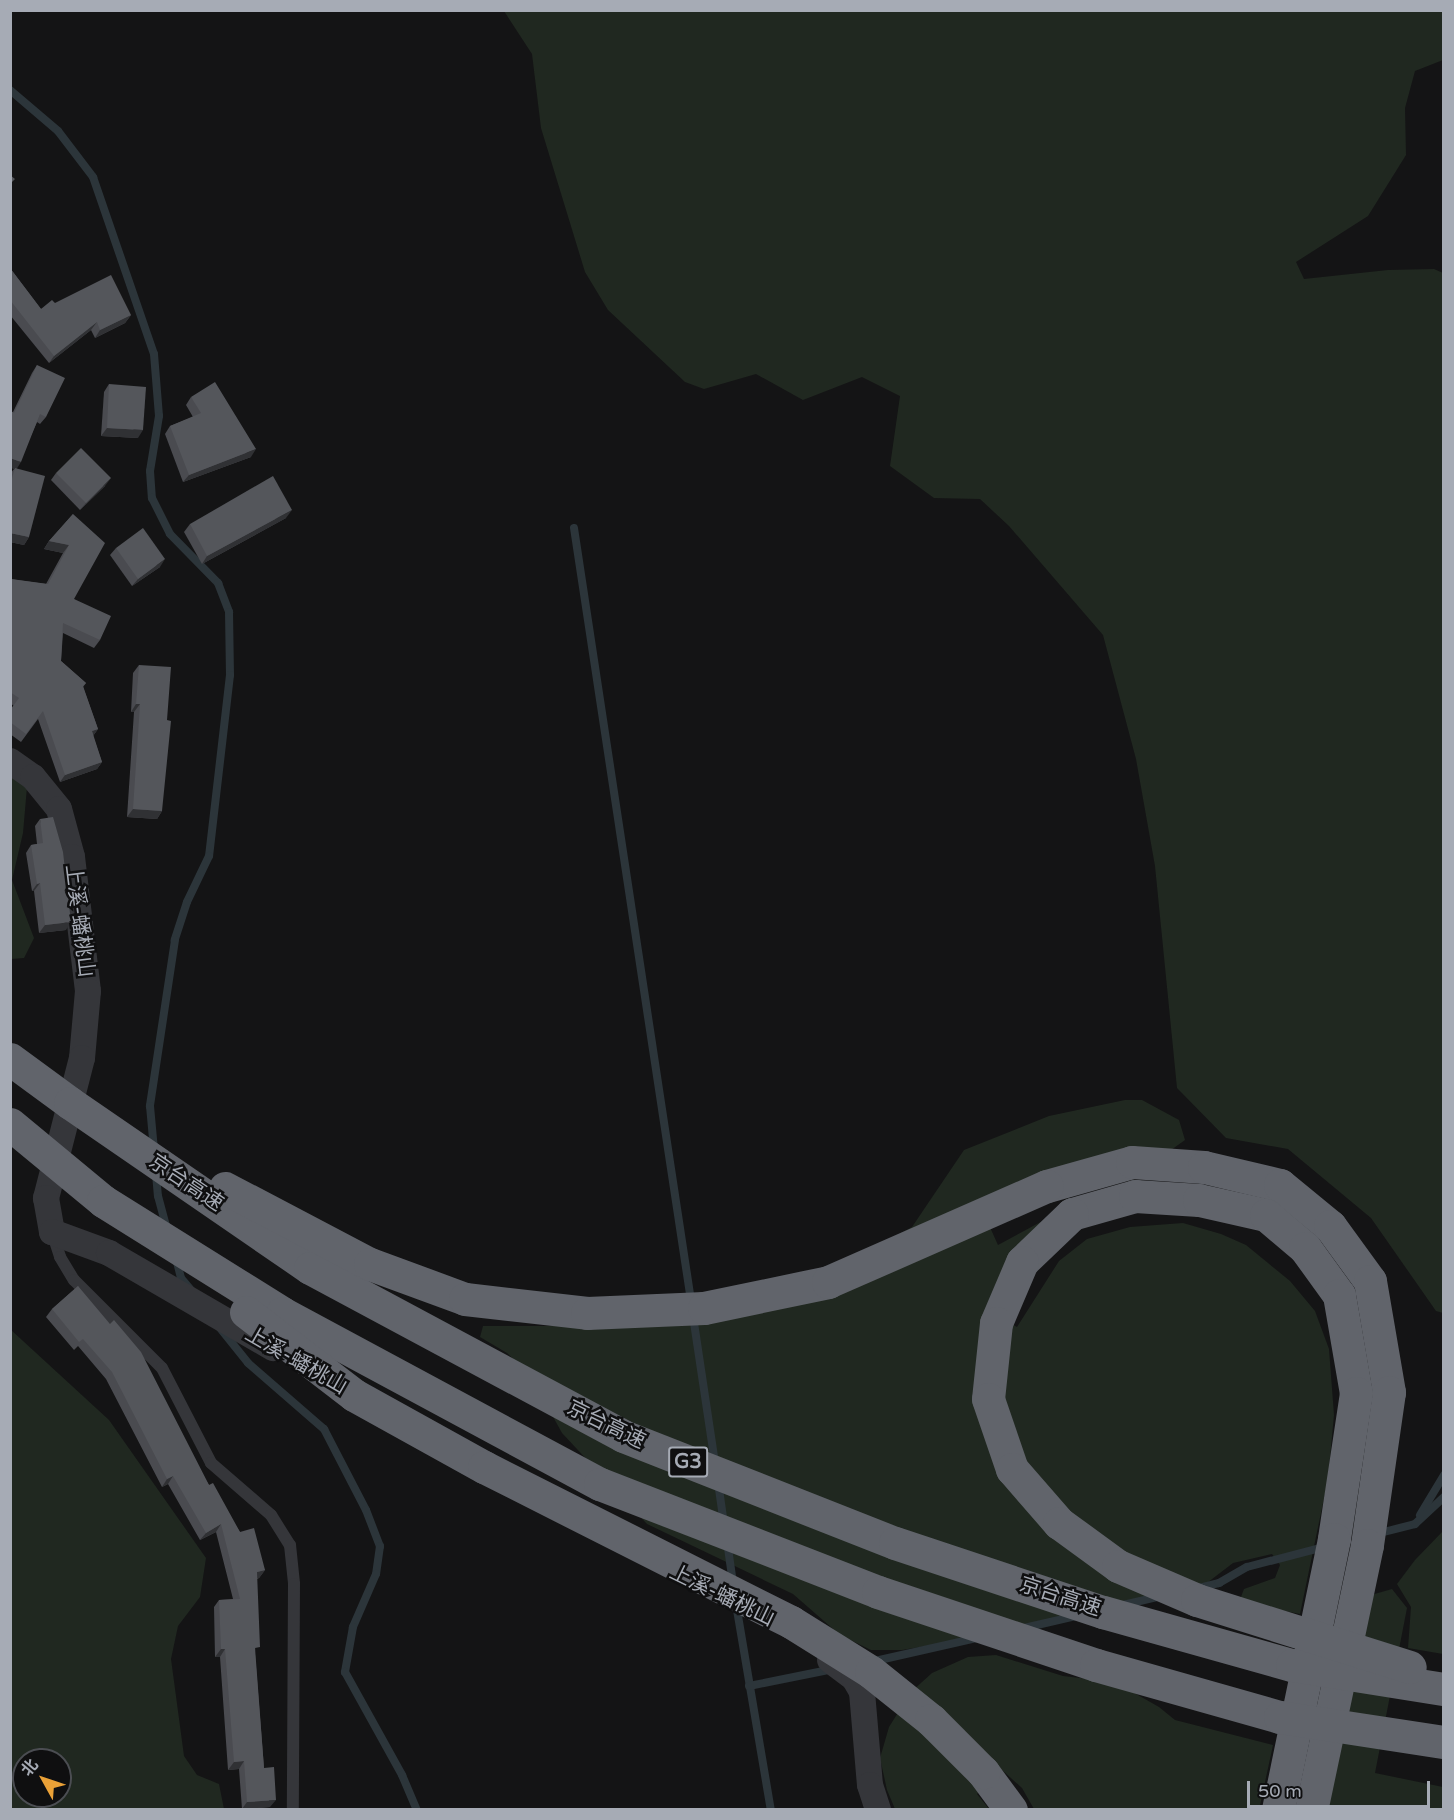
<!DOCTYPE html>
<html>
<head>
<meta charset="utf-8">
<style>
	body { margin:0 }
	#map { position:relative; width:1454px; height:1820px; overflow:hidden; background:#141415; font-family:"Varela Round","Noto Sans SC",sans-serif }
	div>[style] { position:absolute }
	[style*='--x'] { left:calc(var(--x)*1px); top:calc(var(--y)*1px); width:calc(var(--w)*1px); rotate:calc(var(--a)*1deg) }
	.green>* { inset:0; background:#202820 }
	.stream>* { height:8px; margin:-4px; padding:0 4px; transform-origin:4px; border-radius:4px; background:#2c353a }
	.service>* { height:12px; margin:-6px; padding:0 6px; transform-origin:6px; border-radius:6px; background:#35363a }
	.minor>* { height:26px; margin:-13px; padding:0 13px; transform-origin:13px; border-radius:13px; background:#35363a }
	.motorway>* { height:33px; margin:-16.5px; padding:0 16.5px; transform-origin:16.5px; border-radius:16.5px; background:#61646b }
	.motorway-bridge>* { height:33px; margin:-16.5px; padding:0 16.5px; transform-origin:16.5px; border-radius:16.5px; background:#61646b }
	.wall>* { inset:0; background:#4a4b50 }
	.shaded-wall>* { inset:0; background:#303134 }
	.building>* { inset:0; background:#54565b }
	span { translate:-50% -50%; white-space:nowrap; text-align:center; line-height:1.15; -webkit-text-stroke:5px #0f0f10; paint-order:stroke }
	.shield-label span { padding:2px 4px; background:#0f0f10; border:2px solid; border-radius:4px; -webkit-text-stroke-width:0 }
	.shield-label { font-size:20px; color:#a6abb5; font-weight:700 }
	.street-label { font-size:21px; color:#a6abb5 }
	.frame { position:absolute; inset:0; border:12px solid #a6abb5; pointer-events:none }
	.north { position:absolute; left:12px; top:1748px; width:60px; height:60px; box-sizing:border-box; background:#0f0f10; border:2px solid #4b4d52; border-radius:50%; rotate:310deg; font-size:16px; font-weight:700; line-height:24px; text-align:center; color:#a6abb5 }
	.north::after { content:''; display:block; margin:auto; width:21px; height:27px; background:#eaa137; clip-path:polygon(50% 0,100% 100%,50% 72%,0 100%) }
	.scale { position:absolute; left:1247px; top:1781px; width:183px; height:27px; box-sizing:border-box; border:3px solid #a6abb5; border-top:0; padding-left:8px; font-size:18px; line-height:21px; white-space:nowrap; color:#a6abb5; -webkit-text-stroke:4px #0f0f10; paint-order:stroke }
</style>
</head>
<body>
<div id="map">
	<div class="green">
		<div style="clip-path:polygon(504px 11px,1443px 11px,1443px 60px,1415px 71px,1405px 108px,1406px 155px,1368px 216px,1296px 262px,1304px 279px,1388px 270px,1434px 269px,1443px 273px,1443px 1313px,1436px 1311px,1371px 1218px,1288px 1149px,1226px 1138px,1177px 1088px,1155px 866px,1136px 759px,1103px 635px,1009px 526px,980px 499px,934px 498px,890px 466px,900px 396px,862px 377px,803px 400px,756px 374px,704px 389px,685px 382px,608px 310px,585px 272px,541px 128px,532px 54px)"></div>
		<div style="clip-path:polygon(10px 772px,27px 787px,23px 833px,12px 880px,34px 938px,24px 958px,11px 959px)"></div>
		<div style="clip-path:polygon(1125px 1100px,1142px 1100px,1179px 1120px,1185px 1140px,1171px 1150px,980px 1205px,998px 1245px,1046px 1219px,989px 1312px,1017px 1327px,1059px 1261px,1087px 1239px,1130px 1227px,1183px 1223px,1221px 1234px,1246px 1245px,1290px 1281px,1315px 1311px,1329px 1349px,1334px 1415px,1328px 1479px,1300px 1614px,1239px 1602px,1244px 1589px,1275px 1578px,1280px 1565px,1272px 1554px,1233px 1563px,1203px 1586px,1128px 1605px,932px 1645px,902px 1650px,871px 1650px,840px 1635px,793px 1594px,647px 1524px,562px 1433px,530px 1375px,507px 1353px,480px 1337px,483px 1326px,583px 1326px,826px 1274px,912px 1227px,964px 1150px,1049px 1116px)"></div>
		<div style="clip-path:polygon(evenodd,10px 1329px,109px 1420px,206px 1558px,200px 1597px,178px 1626px,171px 1659px,184px 1756px,197px 1775px,219px 1784px,224px 1809px,11px 1809px,10px 1329px,24px 1760px,60px 1760px,60px 1796px,24px 1796px,24px 1760px)"></div>
		<div style="clip-path:polygon(1443px 1531px,1443px 1654px,1408px 1648px,1411px 1607px,1397px 1584px,1415px 1560px)"></div>
		<div style="clip-path:polygon(1392px 1589px,1407px 1608px,1375px 1773px,1443px 1787px,1443px 1809px,1326px 1810px,1371px 1595px)"></div>
		<div style="clip-path:polygon(996px 1655px,1063px 1676px,1115px 1682px,1159px 1707px,1175px 1720px,1273px 1745px,1259px 1810px,1034px 1809px,1022px 1788px,1002px 1770px,977px 1794px,989px 1809px,895px 1809px,887px 1790px,880px 1758px,889px 1727px,911px 1692px,932px 1673px,968px 1657px)"></div>
	</div>
	<div class="stream">
		<div style="--x:10;--y:90;--w:63;--a:40.5"></div>
		<div style="--x:58;--y:131;--w:58;--a:52.7"></div>
		<div style="--x:93;--y:177;--w:187;--a:71"></div>
		<div style="--x:154;--y:354;--w:62;--a:85.4"></div>
		<div style="--x:159;--y:416;--w:56;--a:99.3"></div>
		<div style="--x:150;--y:471;--w:27;--a:86"></div>
		<div style="--x:152;--y:498;--w:40;--a:63.4"></div>
		<div style="--x:170;--y:534;--w:69;--a:45.6"></div>
		<div style="--x:218;--y:583;--w:31;--a:69"></div>
		<div style="--x:229;--y:612;--w:63;--a:89.1"></div>
		<div style="--x:230;--y:675;--w:182;--a:96.6"></div>
		<div style="--x:209;--y:856;--w:51;--a:115.6"></div>
		<div style="--x:187;--y:902;--w:40;--a:108"></div>
		<div style="--x:175;--y:940;--w:168;--a:98.6"></div>
		<div style="--x:150;--y:1106;--w:44;--a:84.8"></div>
		<div style="--x:574;--y:528;--w:782;--a:81.39"></div>
		<div style="--x:156;--y:1174;--w:22;--a:85"></div>
		<div style="--x:158;--y:1196;--w:35;--a:75"></div>
		<div style="--x:176;--y:1258;--w:21;--a:76"></div>
		<div style="--x:181;--y:1278;--w:16;--a:50"></div>
		<div style="--x:693;--y:1316;--w:150;--a:81.5"></div>
		<div style="--x:220;--y:1328;--w:45;--a:51.3"></div>
		<div style="--x:248;--y:1363;--w:101;--a:41"></div>
		<div style="--x:324;--y:1429;--w:91;--a:62.6"></div>
		<div style="--x:366;--y:1510;--w:39;--a:69"></div>
		<div style="--x:380;--y:1546;--w:28;--a:98"></div>
		<div style="--x:376;--y:1574;--w:58;--a:113.5"></div>
		<div style="--x:353;--y:1627;--w:46;--a:100.1"></div>
		<div style="--x:345;--y:1672;--w:118;--a:61"></div>
		<div style="--x:402;--y:1775;--w:38;--a:67"></div>
		<div style="--x:718;--y:1482;--w:42;--a:81.9"></div>
		<div style="--x:1420;--y:1515;--w:47;--a:-59"></div>
		<div style="--x:1376;--y:1534;--w:40;--a:-14.4"></div>
		<div style="--x:1415;--y:1524;--w:40;--a:-43"></div>
		<div style="--x:727;--y:1541;--w:42;--a:81.9"></div>
		<div style="--x:1199;--y:1588;--w:21;--a:-14"></div>
		<div style="--x:1219;--y:1583;--w:32;--a:-30"></div>
		<div style="--x:1247;--y:1567;--w:80;--a:-14.6"></div>
		<div style="--x:736;--y:1604;--w:209;--a:80.4"></div>
		<div style="--x:1123;--y:1605;--w:39;--a:-13"></div>
		<div style="--x:1024;--y:1628;--w:53;--a:-13"></div>
		<div style="--x:875;--y:1661;--w:105;--a:-12.7"></div>
		<div style="--x:749;--y:1686;--w:86;--a:-11.4"></div>
	</div>
	<div class="service">
		<div style="--x:52;--y:1232;--w:26;--a:72"></div>
		<div style="--x:60;--y:1257;--w:27;--a:59"></div>
		<div style="--x:74;--y:1280;--w:124;--a:45"></div>
		<div style="--x:162;--y:1368;--w:107;--a:62.7"></div>
		<div style="--x:211;--y:1463;--w:79;--a:40.9"></div>
		<div style="--x:271;--y:1515;--w:36;--a:58"></div>
		<div style="--x:290;--y:1545;--w:39;--a:84"></div>
		<div style="--x:294;--y:1584;--w:226;--a:90.3"></div>
	</div>
	<div class="minor">
		<div style="--x:10;--y:761;--w:28;--a:35"></div>
		<div style="--x:33;--y:777;--w:41;--a:50.9"></div>
		<div style="--x:59;--y:809;--w:50;--a:74.8"></div>
		<div style="--x:72;--y:857;--w:135;--a:83.2"></div>
		<div style="--x:88;--y:991;--w:67;--a:95.1"></div>
		<div style="--x:82;--y:1058;--w:145;--a:104.4"></div>
		<div style="--x:46;--y:1198;--w:35;--a:80"></div>
		<div style="--x:52;--y:1232;--w:61;--a:20.2"></div>
		<div style="--x:109;--y:1253;--w:190;--a:30.1"></div>
		<div style="--x:830;--y:1660;--w:30;--a:37"></div>
		<div style="--x:854;--y:1678;--w:16;--a:60"></div>
		<div style="--x:862;--y:1692;--w:93;--a:85.1"></div>
		<div style="--x:870;--y:1785;--w:26;--a:72"></div>
	</div>
	<div class="motorway">
		<div style="--x:1047;--y:1186;--w:88;--a:-15.8"></div>
		<div style="--x:1132;--y:1162;--w:72;--a:4"></div>
		<div style="--x:1204;--y:1167;--w:78;--a:13.3"></div>
		<div style="--x:1280;--y:1185;--w:65;--a:39.4"></div>
		<div style="--x:1330;--y:1226;--w:68;--a:54"></div>
		<div style="--x:1370;--y:1281;--w:113;--a:80.3"></div>
		<div style="--x:1389;--y:1392;--w:155;--a:98.2"></div>
		<div style="--x:1367;--y:1545;--w:271;--a:101.9"></div>
		<div style="--x:1072;--y:1214;--w:66;--a:-15.9"></div>
		<div style="--x:1135;--y:1196;--w:64;--a:3.6"></div>
		<div style="--x:1199;--y:1200;--w:69;--a:12.6"></div>
		<div style="--x:1266;--y:1215;--w:51;--a:40.2"></div>
		<div style="--x:1305;--y:1248;--w:58;--a:54.1"></div>
		<div style="--x:1339;--y:1295;--w:99;--a:80.2"></div>
		<div style="--x:1356;--y:1393;--w:148;--a:98.6"></div>
		<div style="--x:1334;--y:1539;--w:277;--a:101.7"></div>
		<div style="--x:983;--y:1772;--w:47;--a:53.6"></div>
	</div>
	<div class="motorway-bridge">
		<div style="--x:10;--y:1059;--w:74;--a:36.3"></div>
		<div style="--x:70;--y:1103;--w:291;--a:34.5"></div>
		<div style="--x:310;--y:1268;--w:355;--a:28.2"></div>
		<div style="--x:623;--y:1436;--w:292;--a:21.5"></div>
		<div style="--x:895;--y:1543;--w:219;--a:18.4"></div>
		<div style="--x:1103;--y:1612;--w:196;--a:15.7"></div>
		<div style="--x:1292;--y:1665;--w:154;--a:9"></div>
		<div style="--x:10;--y:1124;--w:121;--a:39.6"></div>
		<div style="--x:103;--y:1201;--w:211;--a:32"></div>
		<div style="--x:282;--y:1313;--w:361;--a:28.3"></div>
		<div style="--x:600;--y:1484;--w:298;--a:21.2"></div>
		<div style="--x:878;--y:1592;--w:230;--a:18.5"></div>
		<div style="--x:1096;--y:1665;--w:191;--a:15.8"></div>
		<div style="--x:1280;--y:1717;--w:166;--a:8.7"></div>
		<div style="--x:225;--y:1188;--w:164;--a:27.7"></div>
		<div style="--x:370;--y:1264;--w:101;--a:20.2"></div>
		<div style="--x:465;--y:1299;--w:123;--a:6.5"></div>
		<div style="--x:587;--y:1313;--w:117;--a:-2.4"></div>
		<div style="--x:704;--y:1308;--w:127;--a:-11.8"></div>
		<div style="--x:828;--y:1282;--w:239;--a:-23.7"></div>
		<div style="--x:1072;--y:1214;--w:69;--a:136.2"></div>
		<div style="--x:1022;--y:1262;--w:66;--a:113.1"></div>
		<div style="--x:996;--y:1323;--w:76;--a:96"></div>
		<div style="--x:988;--y:1399;--w:74;--a:71.1"></div>
		<div style="--x:1012;--y:1469;--w:72;--a:49"></div>
		<div style="--x:1059;--y:1523;--w:73;--a:36.1"></div>
		<div style="--x:1118;--y:1566;--w:86;--a:23.3"></div>
		<div style="--x:1197;--y:1600;--w:223;--a:17.5"></div>
		<div style="--x:246;--y:1312;--w:136;--a:37.5"></div>
		<div style="--x:354;--y:1395;--w:149;--a:29"></div>
		<div style="--x:484;--y:1467;--w:344;--a:26.8"></div>
		<div style="--x:791;--y:1622;--w:94;--a:32"></div>
		<div style="--x:871;--y:1672;--w:77;--a:38.7"></div>
		<div style="--x:931;--y:1720;--w:74;--a:45"></div>
	</div>
	<div class="wall">
		<div style="clip-path:polygon(10px 268px,41px 309px,55px 303px,131px 315px,125px 323px,95px 338px,91px 330px,49px 363px,10px 315px)"></div>
		<div style="clip-path:polygon(37px 365px,46px 417px,40px 424px,37px 422px,16px 469px,29px 537px,24px 545px,10px 542px,10px 474px,14px 469px,10px 467px,10px 411px,13px 412px,32px 373px)"></div>
		<div style="clip-path:polygon(109px 384px,138px 438px,101px 436px,104px 392px)"></div>
		<div style="clip-path:polygon(191px 397px,251px 457px,183px 482px,165px 434px,170px 426px,193px 417px,186px 405px)"></div>
		<div style="clip-path:polygon(56px 473px,105px 486px,80px 510px,51px 480px)"></div>
		<div style="clip-path:polygon(73px 514px,74px 599px,100px 640px,94px 648px,63px 633px,61px 661px,86px 683px,83px 687px,98px 729px,93px 736px,102px 762px,97px 769px,60px 782px,38px 719px,21px 742px,10px 734px,10px 710px,14px 706px,10px 703px,10px 579px,46px 584px,63px 553px,44px 549px,49px 541px)"></div>
		<div style="clip-path:polygon(286px 518px,202px 564px,184px 532px,190px 524px)"></div>
		<div style="clip-path:polygon(116px 548px,160px 567px,132px 586px,110px 555px)"></div>
		<div style="clip-path:polygon(139px 665px,162px 811px,157px 819px,127px 817px,134px 712px,131px 712px,133px 673px)"></div>
		<div style="clip-path:polygon(40px 819px,66px 930px,39px 933px,34px 891px,32px 891px,26px 853px,31px 845px,37px 844px,35px 826px)"></div>
		<div style="clip-path:polygon(78px 1286px,265px 1570px,259px 1578px,257px 1579px,255px 1654px,264px 1768px,270px 1807px,242px 1809px,239px 1769px,228px 1770px,220px 1657px,215px 1657px,214px 1607px,219px 1600px,233px 1599px,216px 1532px,200px 1540px,168px 1484px,162px 1487px,106px 1379px,78px 1346px,74px 1350px,46px 1317px,52px 1309px)"></div>
	</div>
	<div class="shaded-wall">
		<div style="clip-path:polygon(131px 315px,125px 323px,95px 338px,100px 330px)"></div>
		<div style="clip-path:polygon(97px 322px,91px 330px,49px 363px,54px 356px)"></div>
		<div style="clip-path:polygon(107px 428px,143px 430px,138px 438px,101px 436px)"></div>
		<div style="clip-path:polygon(256px 449px,251px 457px,183px 482px,189px 475px)"></div>
		<div style="clip-path:polygon(10px 458px,21px 462px,16px 470px,10px 467px)"></div>
		<div style="clip-path:polygon(111px 478px,105px 486px,80px 510px,86px 503px)"></div>
		<div style="clip-path:polygon(292px 510px,286px 518px,202px 564px,207px 556px)"></div>
		<div style="clip-path:polygon(10px 533px,29px 537px,24px 545px,10px 542px)"></div>
		<div style="clip-path:polygon(49px 541px,69px 545px,63px 553px,44px 549px)"></div>
		<div style="clip-path:polygon(165px 559px,160px 567px,132px 586px,138px 579px)"></div>
		<div style="clip-path:polygon(136px 704px,140px 704px,134px 712px,131px 712px)"></div>
		<div style="clip-path:polygon(98px 729px,93px 736px,92px 731px)"></div>
		<div style="clip-path:polygon(102px 762px,97px 769px,60px 782px,65px 775px)"></div>
		<div style="clip-path:polygon(133px 809px,162px 811px,157px 819px,127px 817px)"></div>
		<div style="clip-path:polygon(40px 883px,34px 891px,32px 891px,37px 884px)"></div>
		<div style="clip-path:polygon(71px 922px,66px 930px,39px 933px,45px 925px)"></div>
		<div style="clip-path:polygon(173px 1476px,168px 1484px,162px 1487px,167px 1479px)"></div>
		<div style="clip-path:polygon(221px 1524px,216px 1532px,200px 1540px,206px 1533px)"></div>
		<div style="clip-path:polygon(265px 1570px,259px 1578px,251px 1580px,257px 1572px)"></div>
		<div style="clip-path:polygon(221px 1649px,225px 1649px,220px 1657px,215px 1657px)"></div>
		<div style="clip-path:polygon(244px 1761px,239px 1769px,228px 1770px,234px 1762px)"></div>
		<div style="clip-path:polygon(276px 1800px,270px 1807px,242px 1809px,247px 1802px)"></div>
	</div>
	<div class="building">
		<div style="clip-path:polygon(10px 175px,15px 179px,10px 184px)"></div>
		<div style="clip-path:polygon(10px 268px,41px 309px,52px 300px,55px 303px,111px 275px,131px 315px,100px 330px,97px 322px,54px 356px,10px 300px)"></div>
		<div style="clip-path:polygon(37px 365px,65px 378px,46px 417px,40px 414px,21px 462px,10px 458px,10px 411px,14px 413px)"></div>
		<div style="clip-path:polygon(215px 382px,256px 449px,189px 475px,170px 426px,201px 413px,191px 397px)"></div>
		<div style="clip-path:polygon(109px 384px,146px 387px,143px 430px,107px 428px)"></div>
		<div style="clip-path:polygon(81px 448px,111px 478px,86px 503px,56px 473px)"></div>
		<div style="clip-path:polygon(15px 468px,45px 476px,29px 537px,10px 533px,10px 485px)"></div>
		<div style="clip-path:polygon(273px 476px,292px 510px,207px 556px,190px 524px)"></div>
		<div style="clip-path:polygon(73px 514px,105px 543px,74px 599px,111px 616px,100px 640px,63px 623px,61px 661px,86px 683px,83px 686px,98px 729px,92px 731px,102px 762px,65px 775px,43px 711px,26px 734px,10px 722px,10px 710px,19px 698px,10px 692px,10px 580px,11px 579px,48px 584px,69px 545px,49px 541px)"></div>
		<div style="clip-path:polygon(143px 528px,165px 559px,138px 579px,116px 548px)"></div>
		<div style="clip-path:polygon(139px 665px,171px 667px,167px 720px,171px 721px,162px 811px,133px 809px,140px 704px,136px 704px)"></div>
		<div style="clip-path:polygon(53px 817px,63px 852px,71px 922px,45px 925px,40px 883px,37px 884px,31px 845px,43px 843px,40px 819px)"></div>
		<div style="clip-path:polygon(78px 1286px,110px 1324px,114px 1320px,141px 1352px,209px 1485px,213px 1483px,240px 1532px,254px 1528px,265px 1570px,257px 1572px,260px 1647px,255px 1648px,264px 1768px,274px 1767px,276px 1800px,247px 1802px,244px 1761px,234px 1762px,225px 1649px,221px 1649px,219px 1600px,240px 1599px,221px 1524px,206px 1533px,173px 1476px,167px 1479px,112px 1372px,83px 1339px,79px 1342px,52px 1309px)"></div>
	</div>
	<div class="shield-label">
		<span style="left:688px;top:1462px">G3</span>
	</div>
	<div class="street-label">
		<span style="left:79px;top:921px;rotate:83deg">上溪-蟠桃山</span>
		<span style="left:186px;top:1183px;rotate:34deg">京台高速</span>
		<span style="left:296px;top:1361px;rotate:30deg">上溪-蟠桃山</span>
		<span style="left:606px;top:1425px;rotate:26deg">京台高速</span>
		<span style="left:722px;top:1596px;rotate:26deg">上溪-蟠桃山</span>
		<span style="left:1060px;top:1597px;rotate:18deg">京台高速</span>
	</div>
	<div class="frame"></div>
	<div class="north">北</div>
	<div class="scale">50 m</div>
</div>
</body>
</html>
